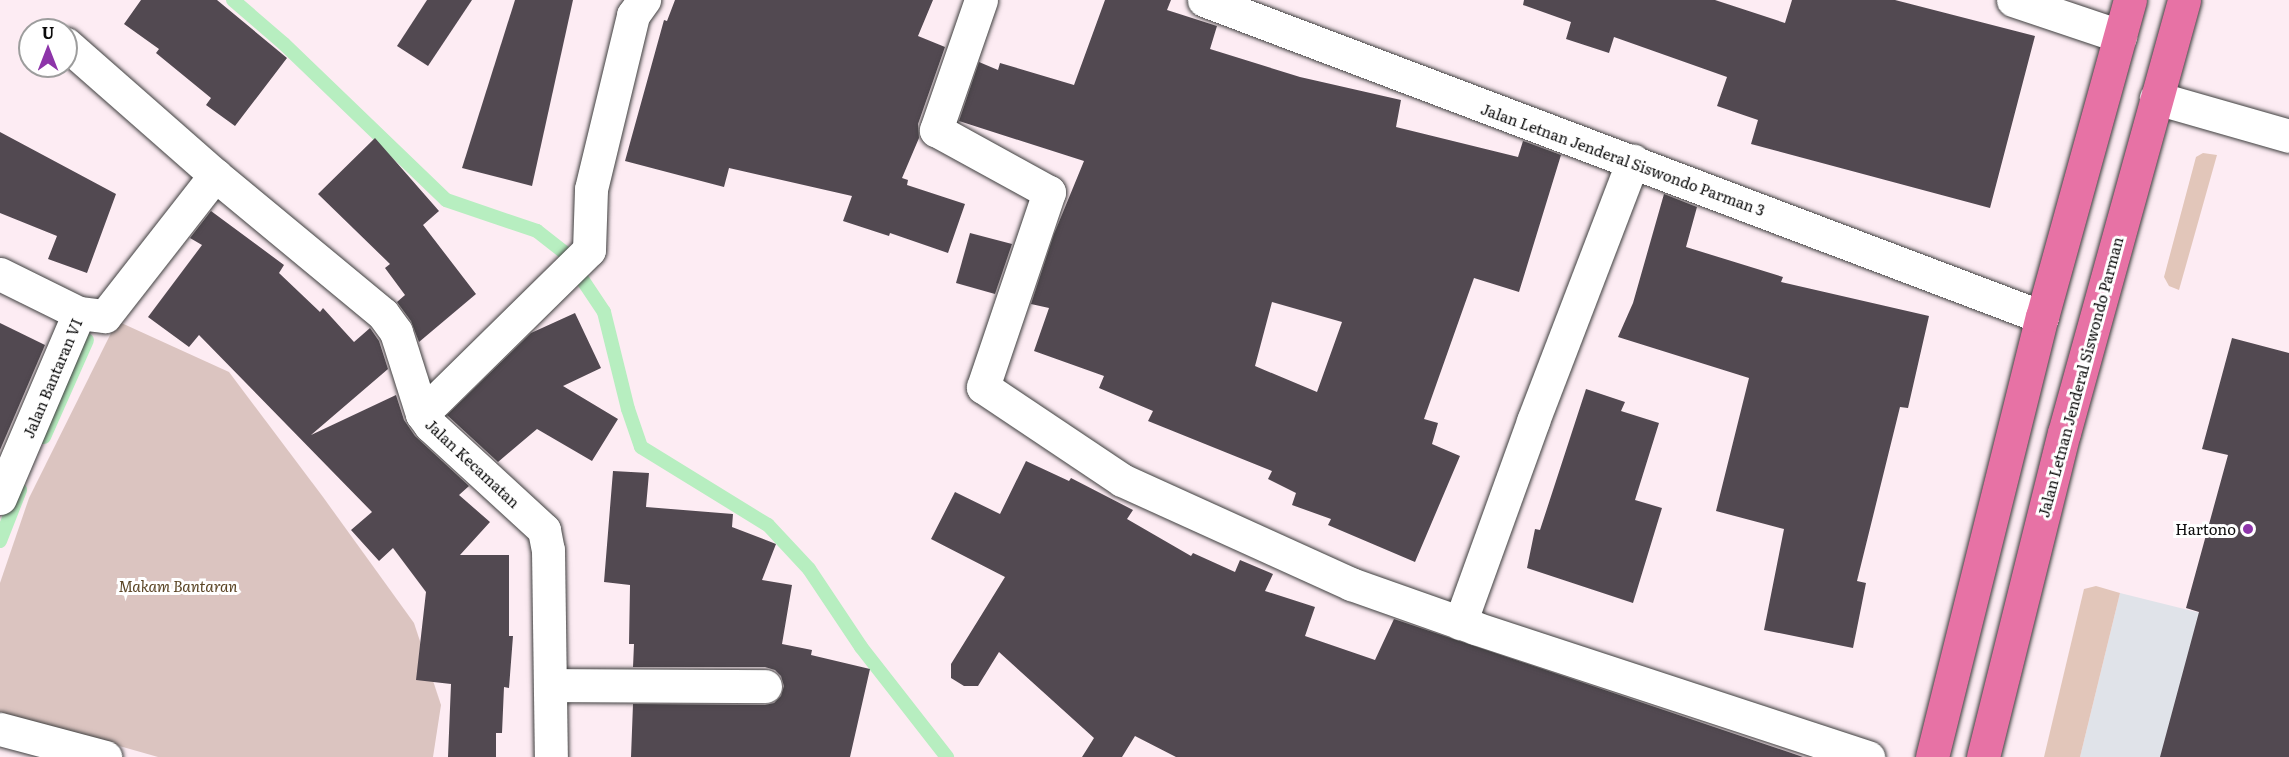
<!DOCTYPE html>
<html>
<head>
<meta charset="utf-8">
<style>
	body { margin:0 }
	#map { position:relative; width:2289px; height:757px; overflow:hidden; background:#fdecf3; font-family:Literata,serif }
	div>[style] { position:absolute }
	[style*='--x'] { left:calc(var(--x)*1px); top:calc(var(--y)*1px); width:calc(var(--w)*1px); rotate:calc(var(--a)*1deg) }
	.industrial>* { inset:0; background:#e0e3e9 }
	.green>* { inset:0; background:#e2c6ba }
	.cemetery>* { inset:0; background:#dbc4c0 }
	.stream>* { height:14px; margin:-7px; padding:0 7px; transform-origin:7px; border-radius:7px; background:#b7eec0 }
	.building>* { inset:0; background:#524951 }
	.roads { filter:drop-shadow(0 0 2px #3e3e3e) drop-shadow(0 0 2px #3e3e3e) }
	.minor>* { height:33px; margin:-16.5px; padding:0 16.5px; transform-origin:16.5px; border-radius:16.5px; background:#fff }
	.major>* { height:33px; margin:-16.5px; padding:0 16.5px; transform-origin:16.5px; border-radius:16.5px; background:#e772a5 }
	.dots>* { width:16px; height:16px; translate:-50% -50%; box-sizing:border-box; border:3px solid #fff; border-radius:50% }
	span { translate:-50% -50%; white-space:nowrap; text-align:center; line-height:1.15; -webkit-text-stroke:6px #fff; paint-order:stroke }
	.street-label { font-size:15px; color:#0b0b0b }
	.poi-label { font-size:15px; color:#0b0b0b }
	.right { translate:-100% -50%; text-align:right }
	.park-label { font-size:15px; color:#5a4424; font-style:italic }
	.north { position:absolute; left:18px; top:18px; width:60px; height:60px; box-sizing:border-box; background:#fff; border:2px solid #9d9d9d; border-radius:50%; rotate:0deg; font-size:16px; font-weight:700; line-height:24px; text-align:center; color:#0b0b0b }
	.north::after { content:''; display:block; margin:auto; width:21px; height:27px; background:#8d35a9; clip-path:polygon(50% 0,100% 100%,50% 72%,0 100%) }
</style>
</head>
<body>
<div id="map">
	<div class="industrial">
		<div style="clip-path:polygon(2120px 593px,2289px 635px,2289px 757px,2080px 757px)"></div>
	</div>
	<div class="green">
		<div style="clip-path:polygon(2203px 153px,2217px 155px,2179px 290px,2169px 286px,2164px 277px,2196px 157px)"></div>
		<div style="clip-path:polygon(2096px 586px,2120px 593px,2080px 757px,2044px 757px,2084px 589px)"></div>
	</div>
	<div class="cemetery">
		<div style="clip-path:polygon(117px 321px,229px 372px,323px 497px,414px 623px,441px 705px,433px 757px,158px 757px,0 712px,0 583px,29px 498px)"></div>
	</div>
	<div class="stream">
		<div style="--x:233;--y:0;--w:67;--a:40.8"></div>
		<div style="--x:284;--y:44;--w:225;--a:43.9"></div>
		<div style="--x:446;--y:200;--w:96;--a:18.8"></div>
		<div style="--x:537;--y:231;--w:34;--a:38"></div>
		<div style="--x:564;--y:252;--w:72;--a:56.3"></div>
		<div style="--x:604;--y:312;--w:100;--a:76.1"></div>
		<div style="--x:628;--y:409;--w:40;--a:71.1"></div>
		<div style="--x:641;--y:447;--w:149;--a:31.6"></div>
		<div style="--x:768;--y:525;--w:60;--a:47"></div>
		<div style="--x:809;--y:569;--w:94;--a:56.3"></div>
		<div style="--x:861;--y:647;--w:140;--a:52"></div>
		<div style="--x:44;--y:437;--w:106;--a:-66.1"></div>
		<div style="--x:0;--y:541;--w:55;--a:-68.6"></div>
	</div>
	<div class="building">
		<div style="clip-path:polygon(141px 0,217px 0,287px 58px,235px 126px,206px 105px,211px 98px,156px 53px,159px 49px,124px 24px)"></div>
		<div style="clip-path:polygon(427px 0,472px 0,428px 66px,397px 46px)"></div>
		<div style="clip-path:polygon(515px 0,573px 0,532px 186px,462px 168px)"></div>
		<div style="clip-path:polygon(675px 0,933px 0,918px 36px,945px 47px,918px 124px,919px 138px,902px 178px,908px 180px,907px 185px,965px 204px,948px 253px,890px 233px,889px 236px,843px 221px,852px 196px,729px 168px,724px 187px,625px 161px,664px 20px,667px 21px)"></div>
		<div style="clip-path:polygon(evenodd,1105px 0,1171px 0,1167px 10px,1217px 26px,1210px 49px,1300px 77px,1401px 100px,1396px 127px,1518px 157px,1523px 141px,1561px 155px,1519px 292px,1474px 278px,1424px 419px,1438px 423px,1432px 444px,1460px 456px,1415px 562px,1328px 525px,1331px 519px,1292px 505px,1296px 493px,1268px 479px,1272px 471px,1148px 421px,1153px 411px,1099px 388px,1104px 376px,1034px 351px,1049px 308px,1031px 304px,1054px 234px,1084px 161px,959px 121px,979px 62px,998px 70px,1000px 63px,1074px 85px,1105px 0,1272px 302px,1342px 322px,1317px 392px,1255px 366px,1272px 302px)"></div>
		<div style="clip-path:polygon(1524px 0,1715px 0,1785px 23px,1792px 0,1895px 0,2035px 36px,1990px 208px,1751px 144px,1758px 120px,1717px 106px,1727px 77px,1614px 37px,1609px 53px,1566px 39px,1571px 22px,1523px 5px)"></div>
		<div style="clip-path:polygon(0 132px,116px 194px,87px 273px,48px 259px,57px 236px,0 213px)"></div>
		<div style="clip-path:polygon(375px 138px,439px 211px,423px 225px,476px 294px,419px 342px,411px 321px,397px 302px,405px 295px,385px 268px,390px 264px,318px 194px)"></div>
		<div style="clip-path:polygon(1664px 194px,1697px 207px,1686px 247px,1783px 277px,1781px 282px,1929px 316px,1908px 408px,1900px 407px,1857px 581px,1866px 583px,1853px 648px,1764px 630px,1784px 529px,1716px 511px,1749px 378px,1618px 337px,1633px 303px)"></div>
		<div style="clip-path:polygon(211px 211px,284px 265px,279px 273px,320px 312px,323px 308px,354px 342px,370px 328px,379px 341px,388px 369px,311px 435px,396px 395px,404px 420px,415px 436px,469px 486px,459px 495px,490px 522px,460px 555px,509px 555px,509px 636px,513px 636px,509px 688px,504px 687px,502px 733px,496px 733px,496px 757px,448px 757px,451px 684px,416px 680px,426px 592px,393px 548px,379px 561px,351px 530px,372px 512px,199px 335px,189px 347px,148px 317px,202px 245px,190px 238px)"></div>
		<div style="clip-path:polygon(970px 233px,1012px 244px,995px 294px,956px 283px)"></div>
		<div style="clip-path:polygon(575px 313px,601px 368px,563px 386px,618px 419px,592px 461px,537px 429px,498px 462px,447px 415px,531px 333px)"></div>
		<div style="clip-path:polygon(0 323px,45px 345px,0 450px)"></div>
		<div style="clip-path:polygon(2232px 338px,2289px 353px,2289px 757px,2160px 757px,2199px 612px,2186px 608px,2228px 455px,2202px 449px)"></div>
		<div style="clip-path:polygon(1586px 389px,1625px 402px,1621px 411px,1659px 423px,1635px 500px,1662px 508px,1633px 603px,1527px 568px,1535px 529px,1540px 530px)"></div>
		<div style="clip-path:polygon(1026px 461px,1069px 481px,1071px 478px,1133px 510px,1127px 519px,1191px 556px,1193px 553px,1235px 572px,1240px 560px,1273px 574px,1265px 591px,1315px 607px,1305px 636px,1375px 660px,1394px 619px,1803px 757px,1176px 757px,1135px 736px,1122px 757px,1082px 757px,1094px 738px,999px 652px,978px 686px,964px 686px,951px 678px,951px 664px,1005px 577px,931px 539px,955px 492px,1000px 514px)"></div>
		<div style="clip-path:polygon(613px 471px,649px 473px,646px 507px,733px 514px,732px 527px,776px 544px,762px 580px,792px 585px,782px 644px,812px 650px,811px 655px,870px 669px,850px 757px,631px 757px,633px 704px,765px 705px,774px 703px,781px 696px,784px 686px,781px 676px,775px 670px,765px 667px,633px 667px,634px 644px,629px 644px,630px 585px,604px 582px)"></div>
	</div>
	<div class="roads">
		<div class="minor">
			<div style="--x:981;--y:0;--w:138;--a:109.1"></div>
			<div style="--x:936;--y:130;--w:129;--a:28.8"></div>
			<div style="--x:1049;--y:192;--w:206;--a:108.7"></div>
			<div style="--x:983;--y:387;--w:167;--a:33.8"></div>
			<div style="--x:1122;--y:480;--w:252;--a:24.4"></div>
			<div style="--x:1351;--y:584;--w:132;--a:19.5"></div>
			<div style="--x:1475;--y:628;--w:414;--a:18.2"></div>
			<div style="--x:1204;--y:0;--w:896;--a:20.72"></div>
			<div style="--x:2013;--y:0;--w:113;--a:18.6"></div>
			<div style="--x:66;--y:44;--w:198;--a:41.3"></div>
			<div style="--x:215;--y:175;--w:218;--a:39.6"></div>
			<div style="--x:383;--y:314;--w:22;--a:54"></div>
			<div style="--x:396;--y:332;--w:86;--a:72.4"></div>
			<div style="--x:422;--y:414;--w:14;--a:54"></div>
			<div style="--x:430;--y:425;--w:155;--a:42.6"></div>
			<div style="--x:544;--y:530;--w:20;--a:79"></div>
			<div style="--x:548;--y:550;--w:207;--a:89.2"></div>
			<div style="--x:2156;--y:98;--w:138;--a:15.9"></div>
			<div style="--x:0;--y:274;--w:88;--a:26.3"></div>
			<div style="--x:422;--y:414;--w:234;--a:-44.5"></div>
			<div style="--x:589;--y:250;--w:61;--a:-88.1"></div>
			<div style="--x:591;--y:189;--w:179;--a:-76.4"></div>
			<div style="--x:633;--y:15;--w:19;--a:-54"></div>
			<div style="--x:0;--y:498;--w:201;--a:-66.9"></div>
			<div style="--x:79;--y:313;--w:26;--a:7"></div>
			<div style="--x:105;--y:316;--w:179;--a:-52"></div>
			<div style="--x:1460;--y:623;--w:215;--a:-70.1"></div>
			<div style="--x:1533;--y:421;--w:279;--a:-69"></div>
			<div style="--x:552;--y:685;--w:213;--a:0.3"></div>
			<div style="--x:0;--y:729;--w:109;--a:14.9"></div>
		</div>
		<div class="major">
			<div style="--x:1932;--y:757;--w:454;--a:-76"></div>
			<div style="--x:2042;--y:317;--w:329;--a:-74.5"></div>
			<div style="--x:1983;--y:757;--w:334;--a:-76"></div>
			<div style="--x:2064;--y:433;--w:449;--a:-74.5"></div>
		</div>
	</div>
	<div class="dots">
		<div style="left:2248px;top:529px;background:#8d35a9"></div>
	</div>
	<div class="street-label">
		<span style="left:1623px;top:159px;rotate:20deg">Jalan Letnan Jenderal Siswondo Parman 3</span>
		<span style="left:2080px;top:377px;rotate:-75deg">Jalan Letnan Jenderal Siswondo Parman</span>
		<span style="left:52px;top:378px;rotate:-67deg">Jalan Bantaran VI</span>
		<span style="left:473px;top:463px;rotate:43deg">Jalan Kecamatan</span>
	</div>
	<div class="poi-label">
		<span class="right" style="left:2236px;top:529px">Hartono</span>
	</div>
	<div class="park-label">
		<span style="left:178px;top:586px">Makam Bantaran</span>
	</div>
	<div class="north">U</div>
</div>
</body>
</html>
